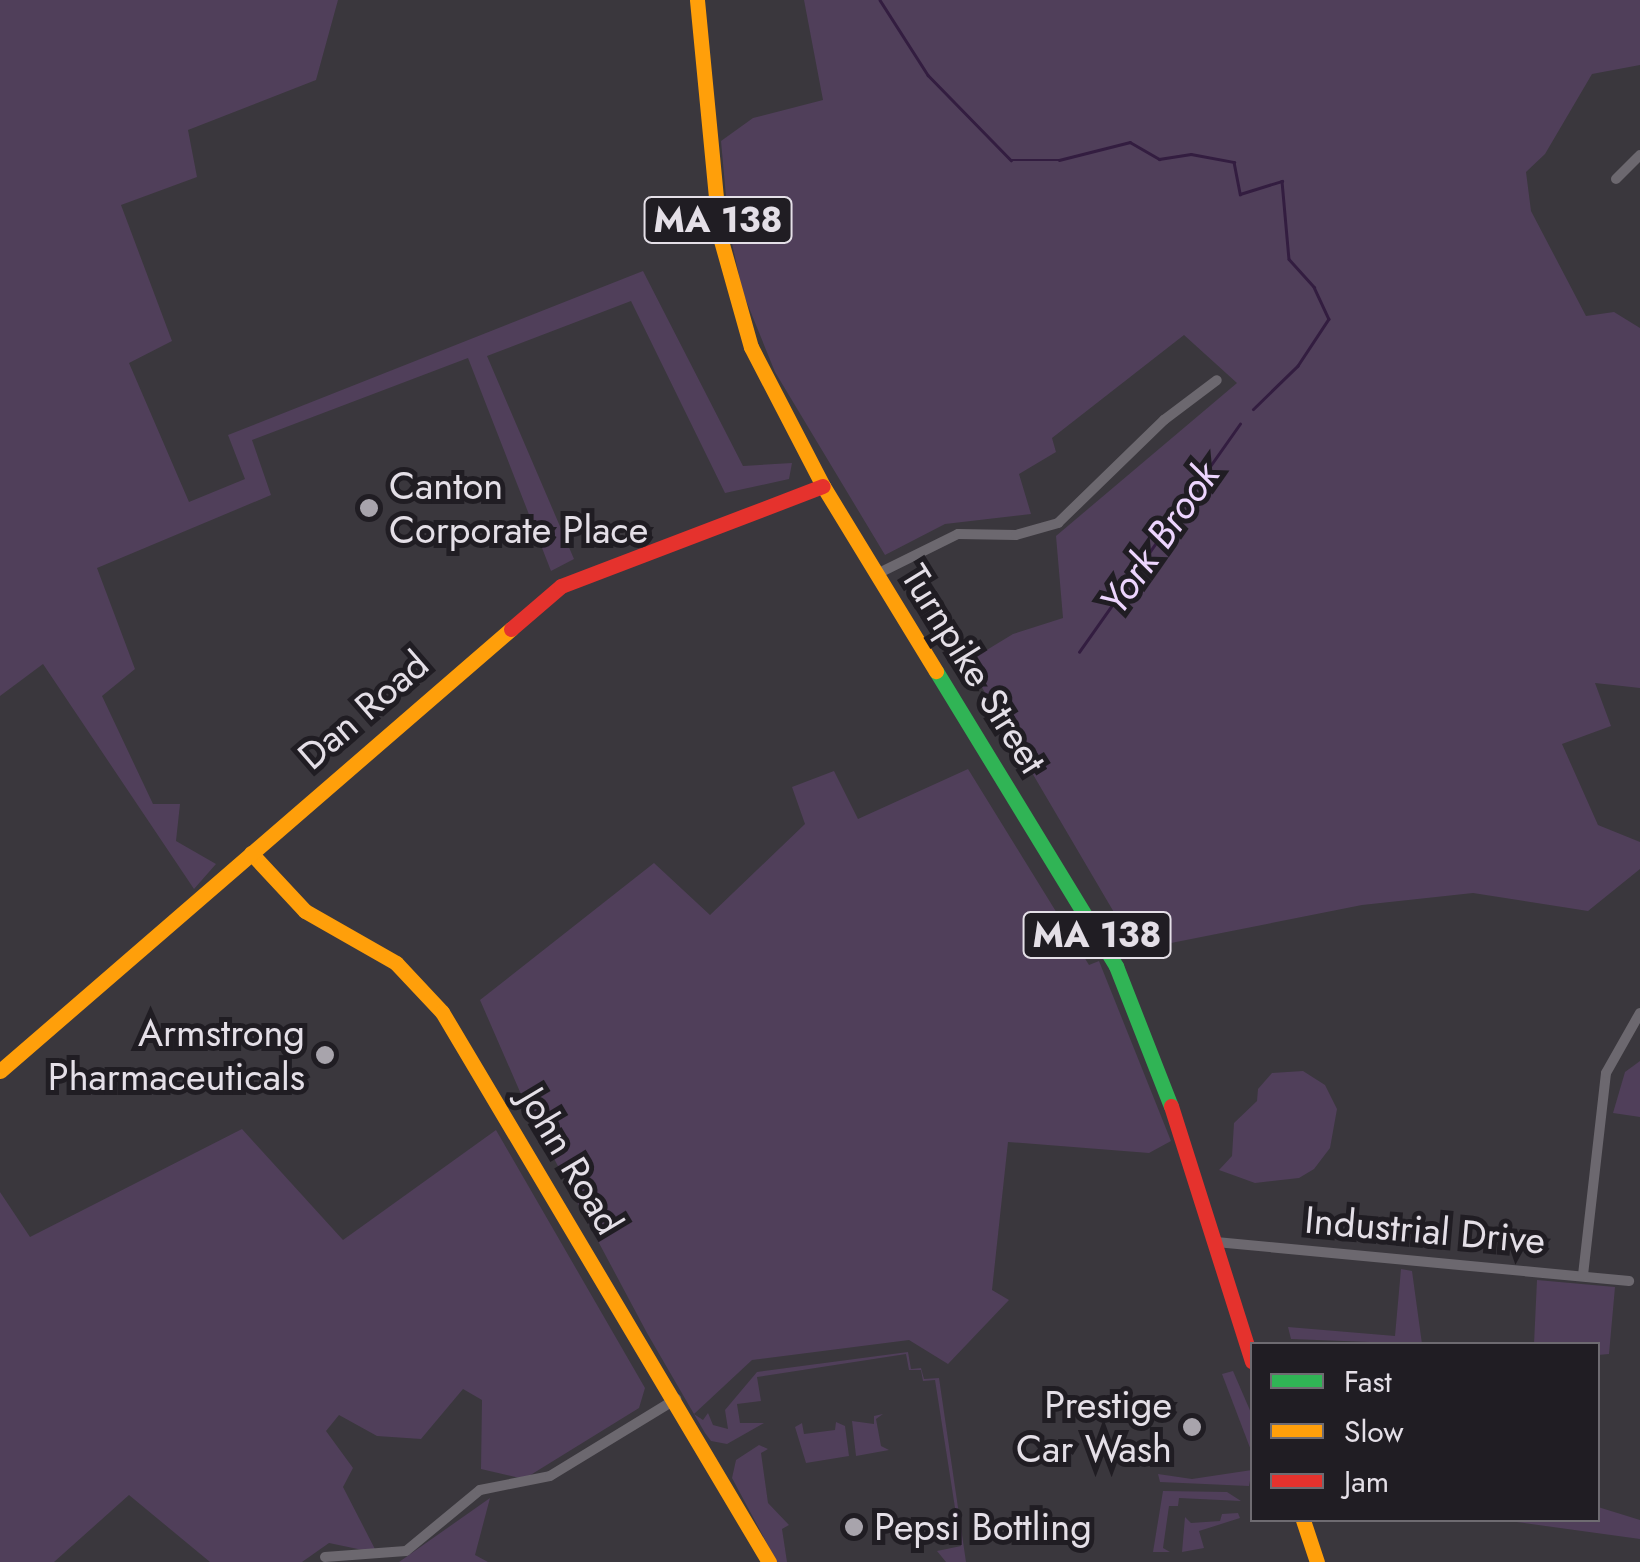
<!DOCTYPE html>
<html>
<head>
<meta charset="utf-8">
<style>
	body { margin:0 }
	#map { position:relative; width:1640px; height:1562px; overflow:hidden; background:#3a373d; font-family:Jost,sans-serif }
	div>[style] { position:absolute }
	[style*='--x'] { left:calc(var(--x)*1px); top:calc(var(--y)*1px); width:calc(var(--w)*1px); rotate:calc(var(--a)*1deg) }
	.green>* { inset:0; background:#503f5a }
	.stream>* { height:2.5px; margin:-1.25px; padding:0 1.25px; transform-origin:1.25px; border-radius:1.25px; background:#331d40 }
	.street>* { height:10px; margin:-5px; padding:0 5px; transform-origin:5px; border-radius:5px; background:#6c686f }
	.fast>* { height:15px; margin:-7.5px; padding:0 7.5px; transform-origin:7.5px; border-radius:7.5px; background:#30b455 }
	.slow>* { height:15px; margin:-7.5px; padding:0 7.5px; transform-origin:7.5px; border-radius:7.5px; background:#ff9f0a }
	.jam>* { height:15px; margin:-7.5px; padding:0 7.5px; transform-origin:7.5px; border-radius:7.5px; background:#e5322d }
	.dots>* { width:28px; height:28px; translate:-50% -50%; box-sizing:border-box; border:5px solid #201d23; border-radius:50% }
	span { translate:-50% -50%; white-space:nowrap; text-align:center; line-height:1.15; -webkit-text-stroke:10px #201d23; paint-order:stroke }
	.shield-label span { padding:2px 8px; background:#201d23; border:2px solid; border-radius:8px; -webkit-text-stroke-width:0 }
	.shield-label { font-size:35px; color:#e4dfe7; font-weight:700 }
	.poi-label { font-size:38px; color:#e4dfe7 }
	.left { translate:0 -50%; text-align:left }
	.right { translate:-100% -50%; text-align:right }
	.street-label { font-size:38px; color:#e4dfe7 }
	.water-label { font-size:40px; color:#edd5fe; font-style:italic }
	.legend { position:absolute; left:1250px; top:1342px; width:350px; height:180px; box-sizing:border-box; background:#201d23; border:2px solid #6e6b71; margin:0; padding:12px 18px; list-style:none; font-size:30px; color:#e4dfe7 }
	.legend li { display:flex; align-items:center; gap:20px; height:50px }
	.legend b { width:50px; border:2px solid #6e6b71 }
</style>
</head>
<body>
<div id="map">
	<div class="green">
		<div style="clip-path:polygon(0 0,338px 0,316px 80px,188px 130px,197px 177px,121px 205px,172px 341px,129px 363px,189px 502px,245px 479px,228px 435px,643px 271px,743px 466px,792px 463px,789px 479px,725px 493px,631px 301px,487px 356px,574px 559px,551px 571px,468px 358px,252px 440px,271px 495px,97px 568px,135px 669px,102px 696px,153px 804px,180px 804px,176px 841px,216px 864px,194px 889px,43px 664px,0 696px)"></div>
		<div style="clip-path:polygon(804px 0,1640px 0,1640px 65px,1592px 74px,1545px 154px,1526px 172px,1531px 211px,1586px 316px,1614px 312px,1640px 328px,1640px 688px,1595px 683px,1611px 726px,1562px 744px,1598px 825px,1640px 842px,1640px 869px,1588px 911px,1473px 893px,1362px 905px,1171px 943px,1140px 941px,1122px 926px,967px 662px,1013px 634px,1063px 618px,1056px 536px,1237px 383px,1184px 335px,1052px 438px,1056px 452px,1019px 474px,1031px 514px,945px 524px,885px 555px,775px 372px,743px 293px,729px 230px,721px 141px,753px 118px,823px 100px)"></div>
		<div style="clip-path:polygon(968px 769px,1089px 965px,1099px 961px,1171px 1141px,1149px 1153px,1008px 1142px,992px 1290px,1009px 1300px,948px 1364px,909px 1340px,752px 1360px,694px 1414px,703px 1420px,708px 1413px,713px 1425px,728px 1429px,725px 1410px,757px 1372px,908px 1352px,911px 1369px,921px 1368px,924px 1379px,939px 1378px,966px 1562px,946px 1562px,937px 1551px,961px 1546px,935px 1380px,923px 1381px,921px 1370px,909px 1370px,906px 1354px,757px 1377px,761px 1401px,737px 1404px,740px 1423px,764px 1423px,727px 1444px,711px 1441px,705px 1433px,647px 1333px,527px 1108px,480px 1000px,654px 863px,710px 915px,805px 824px,792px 787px,834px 771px,858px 819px)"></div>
		<div style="clip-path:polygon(1640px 1061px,1640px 1117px,1613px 1113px,1625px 1072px)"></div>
		<div style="clip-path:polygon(1303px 1071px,1325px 1085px,1337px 1109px,1330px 1148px,1314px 1169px,1299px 1178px,1255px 1183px,1219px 1170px,1232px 1156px,1234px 1123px,1257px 1101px,1258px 1089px,1272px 1073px)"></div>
		<div style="clip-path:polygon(242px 1129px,343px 1240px,496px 1130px,645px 1388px,639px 1408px,524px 1479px,481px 1469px,482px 1400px,463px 1389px,421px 1439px,377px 1436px,339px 1415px,326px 1431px,353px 1468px,343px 1487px,377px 1553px,329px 1543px,302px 1562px,210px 1562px,129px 1495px,54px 1562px,0 1562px,0 1192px,30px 1237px)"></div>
		<div style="clip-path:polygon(1401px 1269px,1412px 1271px,1422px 1344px,1291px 1339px,1288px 1327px,1395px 1336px)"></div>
		<div style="clip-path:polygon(1537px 1280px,1615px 1287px,1609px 1354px,1598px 1355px,1598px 1344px,1534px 1344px)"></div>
		<div style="clip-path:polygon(1233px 1371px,1252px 1415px,1252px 1453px,1222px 1374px)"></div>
		<div style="clip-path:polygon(883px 1414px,876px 1419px,881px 1446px,889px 1450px,856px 1456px,852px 1421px,874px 1424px,874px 1416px)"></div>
		<div style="clip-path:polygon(836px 1422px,845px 1426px,849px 1456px,806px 1463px,795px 1427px,802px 1423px,804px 1434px,835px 1430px)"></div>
		<div style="clip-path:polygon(759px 1445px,768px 1449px,761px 1453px,768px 1503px,789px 1525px,782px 1529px,787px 1562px,777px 1562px,732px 1478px,736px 1460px)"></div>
		<div style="clip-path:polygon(1252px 1470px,1249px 1486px,1160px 1482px,1158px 1474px,1192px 1479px)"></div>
		<div style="clip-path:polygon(1163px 1491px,1227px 1492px,1241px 1501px,1179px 1498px,1178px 1506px,1169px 1506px,1163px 1548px,1170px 1552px,1153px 1552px)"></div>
		<div style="clip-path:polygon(490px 1498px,475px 1555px,488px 1562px,399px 1562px)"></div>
		<div style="clip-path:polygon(1598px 1507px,1640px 1520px,1640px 1539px,1502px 1520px,1598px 1520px)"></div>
		<div style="clip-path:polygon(1222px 1514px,1238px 1513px,1240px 1518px,1199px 1531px,1204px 1548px,1182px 1552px,1185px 1517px,1191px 1523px,1220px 1521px)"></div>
	</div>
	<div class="stream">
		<div style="--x:880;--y:0;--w:89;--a:57.4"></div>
		<div style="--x:928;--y:75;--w:119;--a:45.7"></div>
		<div style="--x:1011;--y:160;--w:48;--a:0"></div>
		<div style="--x:1059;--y:160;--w:73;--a:-14.2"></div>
		<div style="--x:1130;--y:142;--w:34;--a:30"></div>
		<div style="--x:1159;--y:159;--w:32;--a:-9"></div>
		<div style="--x:1191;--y:154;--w:44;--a:10.5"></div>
		<div style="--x:1234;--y:162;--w:33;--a:79"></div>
		<div style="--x:1240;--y:194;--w:44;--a:-17.2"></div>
		<div style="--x:1282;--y:181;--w:78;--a:84.9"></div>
		<div style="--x:1289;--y:259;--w:38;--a:48"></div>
		<div style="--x:1314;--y:287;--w:35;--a:65"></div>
		<div style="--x:1329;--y:319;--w:56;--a:123.4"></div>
		<div style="--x:1298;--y:366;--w:62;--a:135.7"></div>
		<div style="--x:1079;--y:652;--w:279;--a:-54.8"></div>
	</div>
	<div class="street">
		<div style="--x:1616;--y:179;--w:34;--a:-45"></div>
		<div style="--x:877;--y:574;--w:90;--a:-26.3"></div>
		<div style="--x:958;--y:534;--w:58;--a:1"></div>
		<div style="--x:1016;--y:535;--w:44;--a:-15.9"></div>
		<div style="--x:1058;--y:523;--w:148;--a:-44.2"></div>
		<div style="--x:1164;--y:420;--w:66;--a:-37"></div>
		<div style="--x:1216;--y:1242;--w:415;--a:5.4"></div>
		<div style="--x:1583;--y:1275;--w:203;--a:-83.5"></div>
		<div style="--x:1606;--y:1073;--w:69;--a:-60.5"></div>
		<div style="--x:325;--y:1557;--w:81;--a:-4.2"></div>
		<div style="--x:406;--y:1551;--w:96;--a:-39.5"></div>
		<div style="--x:480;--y:1490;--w:71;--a:-11.3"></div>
		<div style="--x:550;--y:1476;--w:148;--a:-31.4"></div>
	</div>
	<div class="fast">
		<div style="--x:936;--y:671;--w:346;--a:58.6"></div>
		<div style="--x:1116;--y:966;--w:150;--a:68.6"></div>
	</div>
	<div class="slow">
		<div style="--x:697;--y:0;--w:238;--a:84.5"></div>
		<div style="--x:720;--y:237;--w:114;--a:74.3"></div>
		<div style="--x:751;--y:347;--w:157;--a:62.6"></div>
		<div style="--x:823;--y:486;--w:217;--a:58.6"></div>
		<div style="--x:251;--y:853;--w:79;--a:47"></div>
		<div style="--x:305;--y:911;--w:105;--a:29.7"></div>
		<div style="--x:396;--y:963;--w:67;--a:46.8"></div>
		<div style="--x:442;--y:1012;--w:640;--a:59.27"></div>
		<div style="--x:0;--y:1071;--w:676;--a:-40.86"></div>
		<div style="--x:1303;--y:1520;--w:44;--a:71.6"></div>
	</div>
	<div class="jam">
		<div style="--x:511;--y:629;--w:66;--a:-40.7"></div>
		<div style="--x:561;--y:586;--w:280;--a:-20.9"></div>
		<div style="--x:1171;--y:1106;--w:268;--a:72.4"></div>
	</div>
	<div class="dots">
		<div style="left:369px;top:508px;background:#a8a4ac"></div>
		<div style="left:325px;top:1055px;background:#a8a4ac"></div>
		<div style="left:1192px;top:1427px;background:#a8a4ac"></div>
		<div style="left:854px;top:1527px;background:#a8a4ac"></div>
	</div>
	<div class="shield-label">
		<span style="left:718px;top:220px">MA 138</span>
		<span style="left:1097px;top:935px">MA 138</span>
	</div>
	<div class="poi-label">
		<span class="left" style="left:389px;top:508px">Canton<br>Corporate Place</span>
		<span class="right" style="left:305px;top:1055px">Armstrong<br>Pharmaceuticals</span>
		<span class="right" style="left:1172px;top:1427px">Prestige<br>Car Wash</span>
		<span class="left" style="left:874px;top:1527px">Pepsi Bottling</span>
	</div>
	<div class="street-label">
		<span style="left:974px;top:669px;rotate:58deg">Turnpike Street</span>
		<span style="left:363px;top:710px;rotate:-41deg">Dan Road</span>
		<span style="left:571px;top:1161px;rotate:59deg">John Road</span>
		<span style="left:1425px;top:1230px;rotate:5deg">Industrial Drive</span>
	</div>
	<div class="water-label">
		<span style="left:1159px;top:538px;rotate:-55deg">York Brook</span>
	</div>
	<ul class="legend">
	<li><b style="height:12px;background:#30b455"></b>Fast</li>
	<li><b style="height:12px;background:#ff9f0a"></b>Slow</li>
	<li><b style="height:12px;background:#e5322d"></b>Jam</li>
	</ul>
</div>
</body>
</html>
